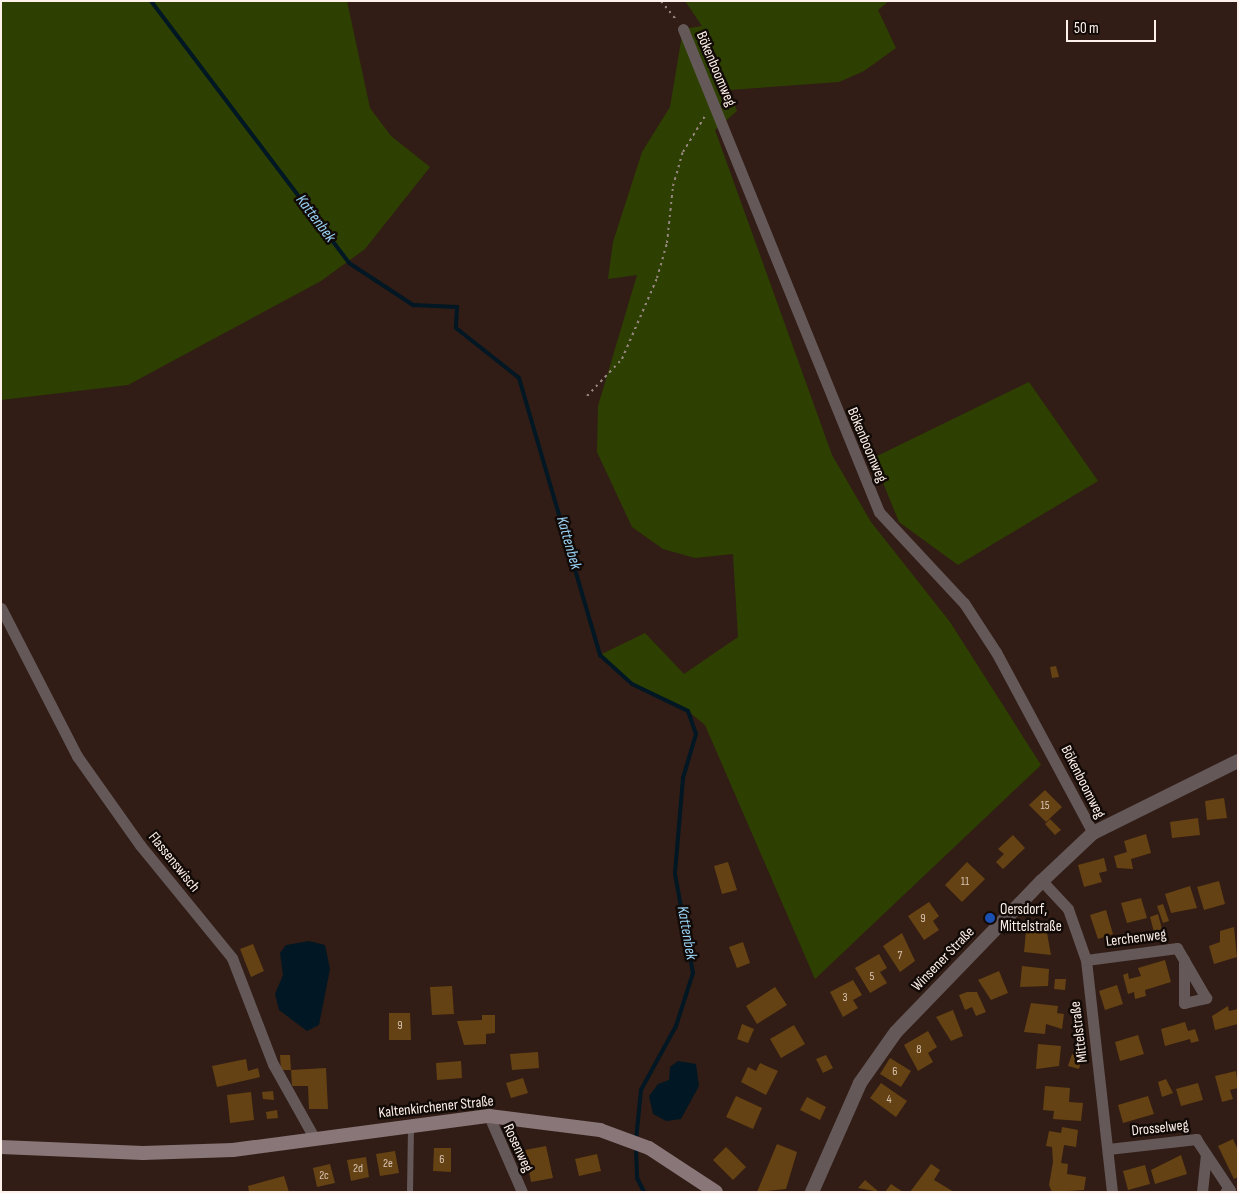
<!DOCTYPE html>
<html>
<head>
<meta charset="utf-8">
<style>
	body { margin:0 }
	#map { position:relative; width:1239px; height:1193px; overflow:hidden; background:#311d15; font-family:"Sofia Sans Condensed",sans-serif }
	div>[style] { position:absolute }
	[style*='--x'] { left:calc(var(--x)*1px); top:calc(var(--y)*1px); width:calc(var(--w)*1px); rotate:calc(var(--a)*1deg) }
	.green>* { inset:0; background:#2d4001 }
	.water>* { inset:0; background:#011723 }
	.stream>* { height:4px; margin:-2px; padding:0 2px; transform-origin:2px; border-radius:2px; background:#011723 }
	.building>* { inset:0; background:#654213 }
	.path>* { height:2px; margin-top:-1px; transform-origin:0; background:repeating-linear-gradient(90deg,#97867f 0 2.5px,transparent 0 6.5px) }
	.service>* { height:5.5px; margin:-2.75px; padding:0 2.75px; transform-origin:2.75px; border-radius:2.75px; background:#645859 }
	.minor>* { height:11px; margin:-5.5px; padding:0 5.5px; transform-origin:5.5px; border-radius:5.5px; background:#645859 }
	.tertiary>* { height:14px; margin:-7px; padding:0 7px; transform-origin:7px; border-radius:7px; background:#645859 }
	.secondary>* { height:14px; margin:-7px; padding:0 7px; transform-origin:7px; border-radius:7px; background:#887678 }
	.dots>* { width:14px; height:14px; translate:-50% -50%; box-sizing:border-box; border:2px solid #120a07; border-radius:50% }
	span { translate:-50% -50%; white-space:nowrap; text-align:center; line-height:1.15; -webkit-text-stroke:5px #120a07; paint-order:stroke }
	.number-label { font-size:12px; color:#d8c4b4 }
	.number-label span { -webkit-text-stroke-width:0 }
	.street-label { font-size:15px; color:#fef0ea }
	.poi-label { font-size:15px; color:#fef0ea }
	.left { translate:0 -50%; text-align:left }
	.water-label { font-size:16px; color:#99d3f5; font-style:italic }
	.frame { position:absolute; inset:0; border:2px solid #fef0ea; pointer-events:none }
	.scale { position:absolute; left:1066px; top:20px; width:90px; height:22px; box-sizing:border-box; border:2px solid #fef0ea; border-top:0; padding-left:6px; font-size:15px; line-height:18px; white-space:nowrap; color:#fef0ea; -webkit-text-stroke:4px #120a07; paint-order:stroke }
</style>
</head>
<body>
<div id="map">
	<div class="green">
		<div style="clip-path:polygon(1px 1px,347px 1px,370px 108px,391px 136px,430px 167px,365px 249px,321px 281px,128px 385px,1px 400px)"></div>
		<div style="clip-path:polygon(685px 1px,889px 1px,878px 10px,896px 48px,864px 71px,839px 82px,729px 90px,737px 111px,715px 130px,832px 455px,871px 522px,950px 622px,1041px 765px,815px 979px,705px 725px,688px 711px,632px 684px,600px 655px,645px 633px,684px 674px,738px 637px,733px 554px,695px 558px,663px 549px,632px 527px,597px 452px,598px 406px,637px 275px,608px 279px,613px 242px,642px 152px,670px 107px,683px 29px,702px 26px)"></div>
		<div style="clip-path:polygon(1029px 382px,1098px 481px,958px 565px,899px 522px,873px 458px)"></div>
	</div>
	<div class="water">
		<div style="clip-path:polygon(309px 941px,325px 945px,330px 969px,319px 1025px,307px 1031px,279px 1010px,275px 994px,283px 975px,280px 953px,286px 945px)"></div>
		<div style="clip-path:polygon(678px 1061px,696px 1064px,699px 1086px,681px 1119px,666px 1121px,653px 1114px,649px 1096px,658px 1084px,669px 1080px,670px 1067px)"></div>
	</div>
	<div class="stream">
		<div style="--x:151;--y:1;--w:328;--a:52.9"></div>
		<div style="--x:349;--y:263;--w:77;--a:33.3"></div>
		<div style="--x:413;--y:305;--w:44;--a:2.6"></div>
		<div style="--x:457;--y:307;--w:21;--a:93"></div>
		<div style="--x:456;--y:328;--w:80;--a:38.4"></div>
		<div style="--x:519;--y:378;--w:289;--a:73.7"></div>
		<div style="--x:600;--y:655;--w:43;--a:42.2"></div>
		<div style="--x:632;--y:684;--w:62;--a:25.7"></div>
		<div style="--x:688;--y:711;--w:24;--a:71"></div>
		<div style="--x:696;--y:734;--w:46;--a:106.5"></div>
		<div style="--x:683;--y:778;--w:96;--a:94.8"></div>
		<div style="--x:675;--y:874;--w:101;--a:79.7"></div>
		<div style="--x:693;--y:973;--w:56;--a:107.8"></div>
		<div style="--x:676;--y:1026;--w:73;--a:118.7"></div>
		<div style="--x:641;--y:1090;--w:50;--a:95.7"></div>
		<div style="--x:636;--y:1147;--w:31;--a:88"></div>
		<div style="--x:637;--y:1178;--w:16;--a:63"></div>
	</div>
	<div class="building">
		<div style="clip-path:polygon(1056px 666px,1059px 677px,1052px 678px,1050px 667px)"></div>
		<div style="clip-path:polygon(1045px 790px,1062px 807px,1046px 822px,1029px 805px)"></div>
		<div style="clip-path:polygon(1224px 798px,1227px 818px,1207px 820px,1205px 801px)"></div>
		<div style="clip-path:polygon(1198px 818px,1200px 835px,1172px 838px,1170px 822px)"></div>
		<div style="clip-path:polygon(1050px 819px,1061px 830px,1055px 835px,1045px 824px)"></div>
		<div style="clip-path:polygon(1146px 834px,1151px 853px,1131px 859px,1133px 869px,1117px 868px,1114px 856px,1127px 852px,1124px 841px)"></div>
		<div style="clip-path:polygon(1013px 835px,1025px 848px,1003px 869px,996px 862px,1004px 854px,998px 849px)"></div>
		<div style="clip-path:polygon(1104px 858px,1107px 871px,1099px 873px,1102px 882px,1084px 887px,1078px 865px)"></div>
		<div style="clip-path:polygon(728px 862px,737px 890px,722px 894px,714px 866px)"></div>
		<div style="clip-path:polygon(967px 862px,985px 879px,962px 902px,945px 885px)"></div>
		<div style="clip-path:polygon(1219px 881px,1225px 904px,1204px 910px,1197px 887px)"></div>
		<div style="clip-path:polygon(1190px 886px,1197px 908px,1171px 913px,1165px 894px)"></div>
		<div style="clip-path:polygon(1141px 898px,1147px 918px,1127px 923px,1121px 903px)"></div>
		<div style="clip-path:polygon(929px 902px,939px 916px,933px 921px,939px 930px,924px 940px,908px 916px)"></div>
		<div style="clip-path:polygon(1163px 904px,1169px 921px,1163px 923px,1157px 906px)"></div>
		<div style="clip-path:polygon(1106px 910px,1113px 934px,1098px 939px,1090px 915px)"></div>
		<div style="clip-path:polygon(1158px 914px,1162px 929px,1154px 932px,1150px 917px)"></div>
		<div style="clip-path:polygon(1234px 927px,1237px 957px,1214px 964px,1209px 946px,1220px 942px,1220px 931px)"></div>
		<div style="clip-path:polygon(1026px 931px,1047px 933px,1051px 955px,1024px 952px)"></div>
		<div style="clip-path:polygon(902px 933px,915px 961px,900px 972px,883px 946px)"></div>
		<div style="clip-path:polygon(743px 942px,750px 963px,737px 968px,729px 947px)"></div>
		<div style="clip-path:polygon(253px 944px,264px 971px,251px 977px,240px 949px)"></div>
		<div style="clip-path:polygon(879px 954px,887px 968px,880px 972px,887px 983px,870px 993px,855px 968px)"></div>
		<div style="clip-path:polygon(1165px 960px,1171px 982px,1145px 990px,1146px 996px,1135px 999px,1134px 992px,1128px 994px,1123px 975px,1128px 973px,1129px 979px,1141px 976px,1138px 968px)"></div>
		<div style="clip-path:polygon(1022px 966px,1049px 969px,1048px 986px,1020px 987px)"></div>
		<div style="clip-path:polygon(999px 971px,1008px 993px,991px 1000px,978px 980px)"></div>
		<div style="clip-path:polygon(1055px 979px,1066px 979px,1065px 990px,1054px 989px)"></div>
		<div style="clip-path:polygon(853px 980px,862px 995px,853px 1000px,858px 1008px,843px 1017px,830px 992px)"></div>
		<div style="clip-path:polygon(1117px 985px,1123px 1004px,1105px 1010px,1099px 991px)"></div>
		<div style="clip-path:polygon(452px 986px,454px 1014px,432px 1015px,430px 987px)"></div>
		<div style="clip-path:polygon(775px 987px,787px 1005px,757px 1024px,746px 1006px)"></div>
		<div style="clip-path:polygon(967px 992px,977px 992px,986px 1012px,976px 1016px,972px 1007px,965px 1010px,959px 995px)"></div>
		<div style="clip-path:polygon(1031px 1003px,1058px 1006px,1057px 1013px,1064px 1014px,1062px 1029px,1046px 1024px,1045px 1034px,1024px 1032px)"></div>
		<div style="clip-path:polygon(1228px 1006px,1229px 1011px,1238px 1009px,1238px 1024px,1215px 1030px,1212px 1016px)"></div>
		<div style="clip-path:polygon(953px 1010px,963px 1036px,951px 1041px,936px 1017px)"></div>
		<div style="clip-path:polygon(389px 1013px,410px 1013px,411px 1040px,389px 1040px)"></div>
		<div style="clip-path:polygon(482px 1015px,495px 1015px,495px 1033px,486px 1034px,486px 1044px,464px 1045px,457px 1021px,482px 1020px)"></div>
		<div style="clip-path:polygon(1185px 1022px,1188px 1031px,1195px 1029px,1199px 1041px,1191px 1043px,1190px 1039px,1165px 1046px,1161px 1029px)"></div>
		<div style="clip-path:polygon(742px 1024px,754px 1029px,748px 1043px,737px 1039px)"></div>
		<div style="clip-path:polygon(794px 1025px,805px 1044px,781px 1058px,770px 1039px)"></div>
		<div style="clip-path:polygon(928px 1031px,937px 1047px,928px 1053px,933px 1062px,918px 1071px,904px 1045px)"></div>
		<div style="clip-path:polygon(1138px 1035px,1144px 1054px,1120px 1061px,1115px 1042px)"></div>
		<div style="clip-path:polygon(1038px 1044px,1061px 1046px,1059px 1066px,1036px 1069px)"></div>
		<div style="clip-path:polygon(538px 1052px,539px 1068px,512px 1070px,510px 1054px)"></div>
		<div style="clip-path:polygon(1072px 1054px,1082px 1058px,1079px 1069px,1068px 1066px)"></div>
		<div style="clip-path:polygon(280px 1055px,290px 1055px,291px 1070px,281px 1070px)"></div>
		<div style="clip-path:polygon(826px 1055px,833px 1068px,823px 1073px,816px 1059px)"></div>
		<div style="clip-path:polygon(890px 1058px,911px 1071px,901px 1087px,880px 1074px)"></div>
		<div style="clip-path:polygon(246px 1059px,248px 1071px,258px 1068px,260px 1077px,217px 1087px,212px 1066px)"></div>
		<div style="clip-path:polygon(461px 1061px,462px 1078px,437px 1080px,436px 1063px)"></div>
		<div style="clip-path:polygon(760px 1063px,778px 1071px,766px 1095px,741px 1082px,748px 1067px,756px 1071px)"></div>
		<div style="clip-path:polygon(326px 1068px,328px 1109px,309px 1109px,308px 1086px,292px 1086px,291px 1070px)"></div>
		<div style="clip-path:polygon(1236px 1071px,1238px 1088px,1230px 1090px,1233px 1099px,1222px 1102px,1215px 1076px)"></div>
		<div style="clip-path:polygon(523px 1078px,528px 1093px,511px 1098px,506px 1083px)"></div>
		<div style="clip-path:polygon(1166px 1079px,1173px 1093px,1162px 1097px,1158px 1082px)"></div>
		<div style="clip-path:polygon(881px 1083px,907px 1101px,896px 1117px,870px 1098px)"></div>
		<div style="clip-path:polygon(1198px 1083px,1203px 1100px,1181px 1106px,1176px 1089px)"></div>
		<div style="clip-path:polygon(1045px 1086px,1070px 1088px,1069px 1102px,1083px 1103px,1081px 1121px,1053px 1119px,1054px 1111px,1043px 1110px)"></div>
		<div style="clip-path:polygon(273px 1091px,274px 1100px,263px 1099px,262px 1092px)"></div>
		<div style="clip-path:polygon(251px 1092px,254px 1120px,230px 1123px,227px 1095px)"></div>
		<div style="clip-path:polygon(736px 1096px,762px 1108px,753px 1129px,726px 1117px)"></div>
		<div style="clip-path:polygon(1148px 1096px,1154px 1114px,1123px 1123px,1118px 1105px)"></div>
		<div style="clip-path:polygon(807px 1097px,826px 1107px,820px 1120px,800px 1110px)"></div>
		<div style="clip-path:polygon(277px 1110px,278px 1118px,267px 1119px,266px 1112px)"></div>
		<div style="clip-path:polygon(1062px 1127px,1078px 1130px,1076px 1147px,1064px 1145px,1061px 1163px,1068px 1164px,1067px 1174px,1086px 1177px,1084px 1190px,1052px 1192px,1049px 1185px,1053px 1162px,1052px 1147px,1046px 1146px,1049px 1131px,1061px 1133px)"></div>
		<div style="clip-path:polygon(1233px 1139px,1238px 1150px,1238px 1177px,1234px 1179px,1218px 1146px)"></div>
		<div style="clip-path:polygon(777px 1144px,797px 1152px,786px 1189px,757px 1192px)"></div>
		<div style="clip-path:polygon(546px 1146px,553px 1178px,531px 1182px,525px 1150px)"></div>
		<div style="clip-path:polygon(726px 1147px,746px 1167px,733px 1180px,713px 1160px)"></div>
		<div style="clip-path:polygon(434px 1148px,451px 1148px,451px 1172px,433px 1171px)"></div>
		<div style="clip-path:polygon(395px 1151px,399px 1173px,380px 1176px,376px 1154px)"></div>
		<div style="clip-path:polygon(597px 1154px,601px 1171px,579px 1176px,575px 1159px)"></div>
		<div style="clip-path:polygon(1181px 1155px,1187px 1174px,1155px 1184px,1151px 1170px)"></div>
		<div style="clip-path:polygon(366px 1157px,369px 1177px,351px 1181px,347px 1160px)"></div>
		<div style="clip-path:polygon(330px 1164px,335px 1183px,317px 1187px,313px 1168px)"></div>
		<div style="clip-path:polygon(931px 1164px,940px 1170px,934px 1180px,954px 1192px,910px 1192px)"></div>
		<div style="clip-path:polygon(1145px 1165px,1150px 1184px,1128px 1190px,1123px 1171px)"></div>
		<div style="clip-path:polygon(284px 1176px,289px 1192px,249px 1192px,248px 1186px)"></div>
		<div style="clip-path:polygon(865px 1180px,879px 1192px,858px 1188px)"></div>
		<div style="clip-path:polygon(891px 1184px,903px 1192px,885px 1192px)"></div>
	</div>
	<div class="path">
		<div style="--x:661;--y:1;--w:26;--a:51"></div>
		<div style="--x:587;--y:396;--w:51;--a:-46.6"></div>
		<div style="--x:622;--y:359;--w:88;--a:-66.6"></div>
		<div style="--x:657;--y:278;--w:36;--a:-74"></div>
		<div style="--x:667;--y:243;--w:57;--a:-84"></div>
		<div style="--x:673;--y:186;--w:35;--a:-74"></div>
		<div style="--x:683;--y:152;--w:42;--a:-58.6"></div>
	</div>
	<div class="service">
		<div style="--x:410;--y:1192;--w:66;--a:-89.1"></div>
	</div>
	<div class="minor">
		<div style="--x:683;--y:29;--w:521;--a:67.91"></div>
		<div style="--x:879;--y:512;--w:125;--a:47"></div>
		<div style="--x:964;--y:603;--w:59;--a:56.9"></div>
		<div style="--x:996;--y:652;--w:205;--a:61.8"></div>
		<div style="--x:1;--y:608;--w:166;--a:62.8"></div>
		<div style="--x:77;--y:756;--w:109;--a:54.7"></div>
		<div style="--x:140;--y:845;--w:146;--a:50.8"></div>
		<div style="--x:232;--y:958;--w:114;--a:68.9"></div>
		<div style="--x:273;--y:1064;--w:86;--a:60.8"></div>
		<div style="--x:1042;--y:881;--w:38;--a:47"></div>
		<div style="--x:1068;--y:909;--w:54;--a:70.6"></div>
		<div style="--x:1086;--y:960;--w:233;--a:83.6"></div>
		<div style="--x:1086;--y:960;--w:92;--a:-7.5"></div>
		<div style="--x:1177;--y:948;--w:14;--a:60"></div>
		<div style="--x:1184;--y:960;--w:43;--a:90"></div>
		<div style="--x:1184;--y:1003;--w:23;--a:-13"></div>
		<div style="--x:1206;--y:998;--w:44;--a:-120.1"></div>
		<div style="--x:489;--y:1116;--w:83;--a:66.5"></div>
		<div style="--x:1108;--y:1149;--w:89;--a:-6.5"></div>
		<div style="--x:1196;--y:1139;--w:61;--a:56.3"></div>
		<div style="--x:1230;--y:1190;--w:5;--a:158"></div>
		<div style="--x:1202;--y:1192;--w:38;--a:-84"></div>
	</div>
	<div class="tertiary">
		<div style="--x:812;--y:1192;--w:119;--a:-66.2"></div>
		<div style="--x:860;--y:1083;--w:62;--a:-54.8"></div>
		<div style="--x:896;--y:1032;--w:210;--a:-46"></div>
		<div style="--x:1042;--y:881;--w:70;--a:-43.3"></div>
		<div style="--x:1093;--y:833;--w:162;--a:-26.4"></div>
	</div>
	<div class="secondary">
		<div style="--x:1;--y:1147;--w:142;--a:2.4"></div>
		<div style="--x:143;--y:1153;--w:90;--a:-1.9"></div>
		<div style="--x:233;--y:1150;--w:258;--a:-7.6"></div>
		<div style="--x:489;--y:1116;--w:112;--a:7.2"></div>
		<div style="--x:600;--y:1130;--w:52;--a:20.2"></div>
		<div style="--x:649;--y:1148;--w:80;--a:33.3"></div>
	</div>
	<div class="dots">
		<div style="left:990px;top:918px;background:#1a4fb4"></div>
	</div>
	<div class="number-label">
		<span style="left:1045px;top:806px">15</span>
		<span style="left:965px;top:882px">11</span>
		<span style="left:923px;top:919px">9</span>
		<span style="left:900px;top:956px">7</span>
		<span style="left:872px;top:977px">5</span>
		<span style="left:845px;top:998px">3</span>
		<span style="left:400px;top:1026px">9</span>
		<span style="left:919px;top:1050px">8</span>
		<span style="left:895px;top:1072px">6</span>
		<span style="left:889px;top:1100px">4</span>
		<span style="left:442px;top:1160px">6</span>
		<span style="left:388px;top:1164px">2e</span>
		<span style="left:358px;top:1169px">2d</span>
		<span style="left:324px;top:1176px">2c</span>
	</div>
	<div class="street-label">
		<span style="left:716px;top:69px;rotate:67deg">Bökenboomweg</span>
		<span style="left:867px;top:445px;rotate:67deg">Bökenboomweg</span>
		<span style="left:1083px;top:782px;rotate:63deg">Bökenboomweg</span>
		<span style="left:174px;top:862px;rotate:51deg">Flassenswisch</span>
		<span style="left:1136px;top:938px;rotate:-7deg">Lerchenweg</span>
		<span style="left:943px;top:959px;rotate:-46deg">Winsener Straße</span>
		<span style="left:1079px;top:1032px;rotate:-97deg">Mittelstraße</span>
		<span style="left:436px;top:1107px;rotate:-6deg">Kaltenkirchener Straße</span>
		<span style="left:1160px;top:1128px;rotate:-6deg">Drosselweg</span>
		<span style="left:518px;top:1148px;rotate:65deg">Rosenweg</span>
	</div>
	<div class="poi-label">
		<span class="left" style="left:1000px;top:918px">Oersdorf,<br>Mittelstraße</span>
	</div>
	<div class="water-label">
		<span style="left:315px;top:219px;rotate:53deg">Kattenbek</span>
		<span style="left:568px;top:543px;rotate:74deg">Kattenbek</span>
		<span style="left:686px;top:933px;rotate:80deg">Kattenbek</span>
	</div>
	<div class="frame"></div>
	<div class="scale">50 m</div>
</div>
</body>
</html>
